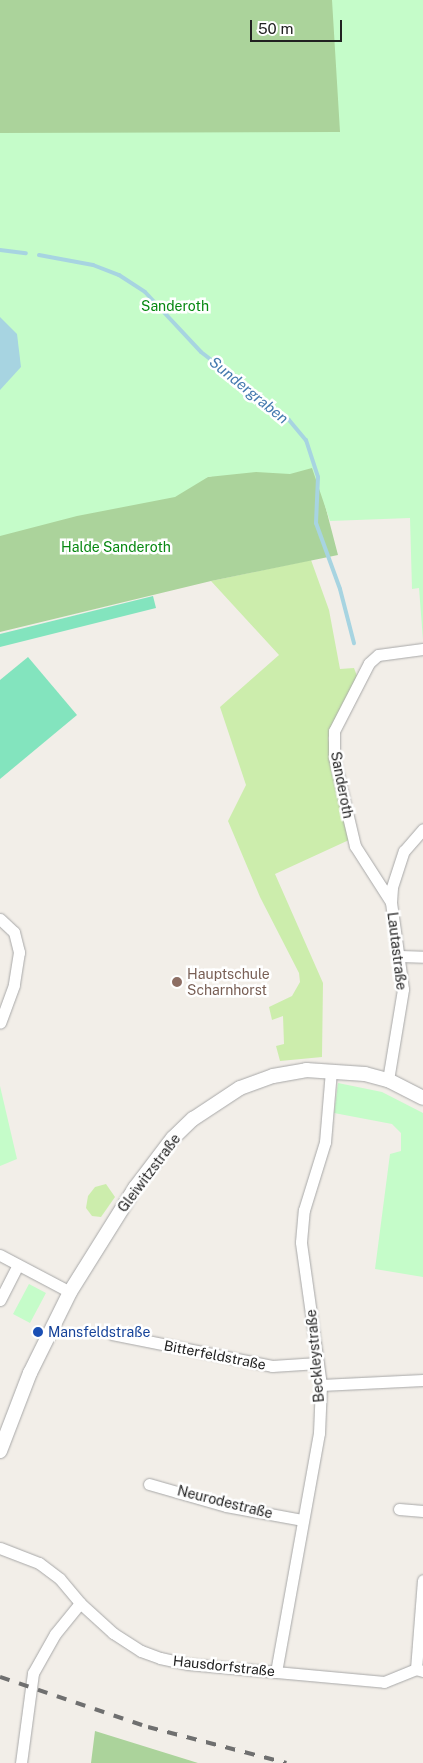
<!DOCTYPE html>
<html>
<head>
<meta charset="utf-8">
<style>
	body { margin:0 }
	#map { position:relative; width:423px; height:1763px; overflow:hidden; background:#f2eee8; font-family:"Public Sans",sans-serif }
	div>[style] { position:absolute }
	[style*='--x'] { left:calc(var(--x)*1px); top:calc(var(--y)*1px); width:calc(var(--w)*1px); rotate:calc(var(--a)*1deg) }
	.grass>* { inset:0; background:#ccedac }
	.forest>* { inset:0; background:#abd39b }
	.park>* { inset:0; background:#c5fcc9 }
	.pitch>* { inset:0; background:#83e4be }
	.water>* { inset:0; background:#a7d4e1 }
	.stream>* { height:4px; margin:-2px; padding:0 2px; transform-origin:2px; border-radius:2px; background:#a7d4e1 }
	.roads { filter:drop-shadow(0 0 1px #a8a8a8) drop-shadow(0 0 1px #a8a8a8) }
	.minor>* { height:11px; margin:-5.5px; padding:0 5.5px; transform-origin:5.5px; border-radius:5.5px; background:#fff }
	.tertiary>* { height:14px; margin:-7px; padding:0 7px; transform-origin:7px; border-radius:7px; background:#fff }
	.rail>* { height:4px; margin-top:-2px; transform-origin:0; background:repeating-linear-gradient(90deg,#6f6f6f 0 10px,transparent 0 20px) }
	.dots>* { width:14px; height:14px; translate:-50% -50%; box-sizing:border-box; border:2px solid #fff; border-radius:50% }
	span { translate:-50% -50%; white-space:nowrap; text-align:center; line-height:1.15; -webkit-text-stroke:5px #fff; paint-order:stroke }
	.park-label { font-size:14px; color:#078811 }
	.street-label { font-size:14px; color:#212121 }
	.education-label { font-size:14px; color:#785e54 }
	.left { translate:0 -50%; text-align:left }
	.transit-label { font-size:14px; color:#164399 }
	.water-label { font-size:15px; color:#457aaf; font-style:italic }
	.scale { position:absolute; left:250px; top:20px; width:92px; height:22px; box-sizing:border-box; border:2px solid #212121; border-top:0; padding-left:6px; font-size:15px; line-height:18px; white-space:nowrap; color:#212121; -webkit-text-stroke:4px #fff; paint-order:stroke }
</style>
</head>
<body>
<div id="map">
	<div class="grass">
		<div style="clip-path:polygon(311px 560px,329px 610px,340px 669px,354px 668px,357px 676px,328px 738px,349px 840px,275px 874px,323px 983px,322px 1057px,280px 1061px,276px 1046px,284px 1044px,283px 1016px,272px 1020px,269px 1007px,292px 996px,300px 982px,299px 973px,260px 897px,228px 821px,246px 785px,220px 707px,279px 655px,211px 581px)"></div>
		<div style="clip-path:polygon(106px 1184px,115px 1197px,101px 1217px,92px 1216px,86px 1208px,88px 1196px,95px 1187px)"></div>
	</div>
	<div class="forest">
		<div style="clip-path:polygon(0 0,423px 0,423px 136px,0 137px)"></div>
		<div style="clip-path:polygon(312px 455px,338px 555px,211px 581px,0 632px,0 521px)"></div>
		<div style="clip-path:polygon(95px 1731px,198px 1763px,91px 1763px)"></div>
	</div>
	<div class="park">
		<div style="clip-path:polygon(332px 0,423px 0,423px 640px,419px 588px,412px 589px,410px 518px,330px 521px,312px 468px,290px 474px,256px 472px,208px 477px,175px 497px,77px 516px,0 536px,0 133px,340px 132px)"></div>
		<div style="clip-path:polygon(338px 1083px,382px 1092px,423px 1113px,423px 1277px,375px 1269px,390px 1154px,401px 1151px,401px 1133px,392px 1124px,334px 1113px)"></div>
		<div style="clip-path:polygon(0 1086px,17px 1159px,0 1166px)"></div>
		<div style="clip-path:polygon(29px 1284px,46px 1293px,30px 1323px,13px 1314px)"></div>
	</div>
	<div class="pitch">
		<div style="clip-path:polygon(153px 596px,156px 608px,0 647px,0 634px)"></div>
		<div style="clip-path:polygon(28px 657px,77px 715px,0 779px,0 680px)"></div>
	</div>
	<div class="water">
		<div style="clip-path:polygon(0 317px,17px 334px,21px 367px,0 390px)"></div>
	</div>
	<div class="stream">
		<div style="--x:0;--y:250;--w:26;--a:7"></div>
		<div style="--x:39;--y:255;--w:55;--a:10.5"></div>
		<div style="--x:93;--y:265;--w:28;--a:21"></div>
		<div style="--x:119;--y:275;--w:31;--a:33"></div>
		<div style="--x:145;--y:292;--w:82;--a:47"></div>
		<div style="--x:201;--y:352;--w:111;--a:37.7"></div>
		<div style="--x:289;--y:420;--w:26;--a:50"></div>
		<div style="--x:306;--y:440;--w:39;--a:72"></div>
		<div style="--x:318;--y:477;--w:46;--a:92.5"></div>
		<div style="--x:316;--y:523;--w:70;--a:70"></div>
		<div style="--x:340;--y:589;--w:56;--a:75.5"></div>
	</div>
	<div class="roads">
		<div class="minor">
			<div style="--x:391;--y:902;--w:67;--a:-122.7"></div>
			<div style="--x:355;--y:846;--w:91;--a:-103.3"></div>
			<div style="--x:334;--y:757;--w:26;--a:-90"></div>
			<div style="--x:334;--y:731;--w:76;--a:-62.8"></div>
			<div style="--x:369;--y:663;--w:12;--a:-42"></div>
			<div style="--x:378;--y:655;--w:45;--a:-7.6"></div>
			<div style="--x:0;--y:919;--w:19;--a:43"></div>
			<div style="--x:14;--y:932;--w:21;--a:76"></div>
			<div style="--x:19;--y:952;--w:33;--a:99"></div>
			<div style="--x:14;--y:985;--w:40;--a:110.2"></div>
			<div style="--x:400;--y:956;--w:23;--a:2"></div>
			<div style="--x:388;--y:1080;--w:92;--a:-80.6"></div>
			<div style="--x:403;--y:989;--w:88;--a:-97.9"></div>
			<div style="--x:391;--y:902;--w:15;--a:-86"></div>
			<div style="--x:392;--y:887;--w:38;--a:-72"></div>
			<div style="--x:404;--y:851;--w:29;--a:-49"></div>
			<div style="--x:0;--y:1255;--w:79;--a:27.9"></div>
			<div style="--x:0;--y:1300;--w:39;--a:-63"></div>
			<div style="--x:112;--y:1334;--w:163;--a:11.3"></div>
			<div style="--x:272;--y:1366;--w:46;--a:-3.7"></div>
			<div style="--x:321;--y:1385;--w:102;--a:-2.8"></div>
			<div style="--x:149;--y:1484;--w:80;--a:15.9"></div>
			<div style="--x:226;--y:1506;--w:77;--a:10.4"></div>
			<div style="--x:399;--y:1509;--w:24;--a:5"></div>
			<div style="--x:0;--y:1548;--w:42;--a:21"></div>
			<div style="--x:39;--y:1563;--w:26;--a:37"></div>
			<div style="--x:60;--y:1579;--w:31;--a:50"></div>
			<div style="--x:80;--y:1603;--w:45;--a:42.3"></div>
			<div style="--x:113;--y:1633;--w:33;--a:33"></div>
			<div style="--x:141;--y:1651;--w:20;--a:20"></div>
			<div style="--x:160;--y:1658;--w:29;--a:12"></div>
			<div style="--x:188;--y:1664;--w:197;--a:5.2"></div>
			<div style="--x:384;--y:1682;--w:35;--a:-22"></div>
			<div style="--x:416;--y:1669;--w:7;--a:16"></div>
			<div style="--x:416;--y:1669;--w:89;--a:-85.5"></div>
			<div style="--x:276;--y:1672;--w:243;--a:-79.8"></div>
			<div style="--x:319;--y:1433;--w:48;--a:-87.6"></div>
			<div style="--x:321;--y:1385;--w:144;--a:-98"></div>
			<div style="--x:301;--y:1242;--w:32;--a:-85"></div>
			<div style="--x:304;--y:1210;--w:71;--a:-72.8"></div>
			<div style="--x:325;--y:1142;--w:72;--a:-85.2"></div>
			<div style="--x:21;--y:1763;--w:91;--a:-82.4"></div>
			<div style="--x:33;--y:1673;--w:45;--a:-60.6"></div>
			<div style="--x:55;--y:1634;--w:40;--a:-51"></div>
		</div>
		<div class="tertiary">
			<div style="--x:0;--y:1451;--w:84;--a:-69"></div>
			<div style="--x:30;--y:1373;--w:90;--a:-63.7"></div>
			<div style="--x:70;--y:1292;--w:123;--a:-58"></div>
			<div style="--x:135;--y:1188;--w:63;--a:-52.8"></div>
			<div style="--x:173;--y:1138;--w:28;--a:-44"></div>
			<div style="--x:193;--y:1119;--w:56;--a:-33.4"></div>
			<div style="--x:240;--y:1088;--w:35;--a:-20"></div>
			<div style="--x:273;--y:1076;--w:34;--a:-10"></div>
			<div style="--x:306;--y:1070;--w:59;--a:3.9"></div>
			<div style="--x:365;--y:1074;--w:24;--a:15"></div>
			<div style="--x:388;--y:1080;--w:39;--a:27"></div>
		</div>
	</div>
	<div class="rail">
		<div style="--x:0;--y:1677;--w:156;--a:18.7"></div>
		<div style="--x:148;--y:1727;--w:143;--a:14.6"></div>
	</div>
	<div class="dots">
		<div style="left:177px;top:982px;background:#8d6e63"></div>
		<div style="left:38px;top:1332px;background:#1a4fb4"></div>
	</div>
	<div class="park-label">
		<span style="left:175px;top:306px">Sanderoth</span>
		<span style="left:116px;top:547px">Halde Sanderoth</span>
	</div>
	<div class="street-label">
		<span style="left:342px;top:785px;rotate:79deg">Sanderoth</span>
		<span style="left:397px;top:951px;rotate:83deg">Lautastraße</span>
		<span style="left:149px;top:1173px;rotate:-53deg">Gleiwitzstraße</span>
		<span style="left:215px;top:1355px;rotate:11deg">Bitterfeldstraße</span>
		<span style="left:315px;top:1356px;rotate:-95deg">Beckleystraße</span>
		<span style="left:225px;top:1502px;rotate:14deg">Neurodestraße</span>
		<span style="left:224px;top:1666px;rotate:6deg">Hausdorfstraße</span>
	</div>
	<div class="education-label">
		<span class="left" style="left:187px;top:982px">Hauptschule<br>Scharnhorst</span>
	</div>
	<div class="transit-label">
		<span class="left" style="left:48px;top:1332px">Mansfeldstraße</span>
	</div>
	<div class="water-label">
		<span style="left:249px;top:390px;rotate:39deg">Sundergraben</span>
	</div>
	<div class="scale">50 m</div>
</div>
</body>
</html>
